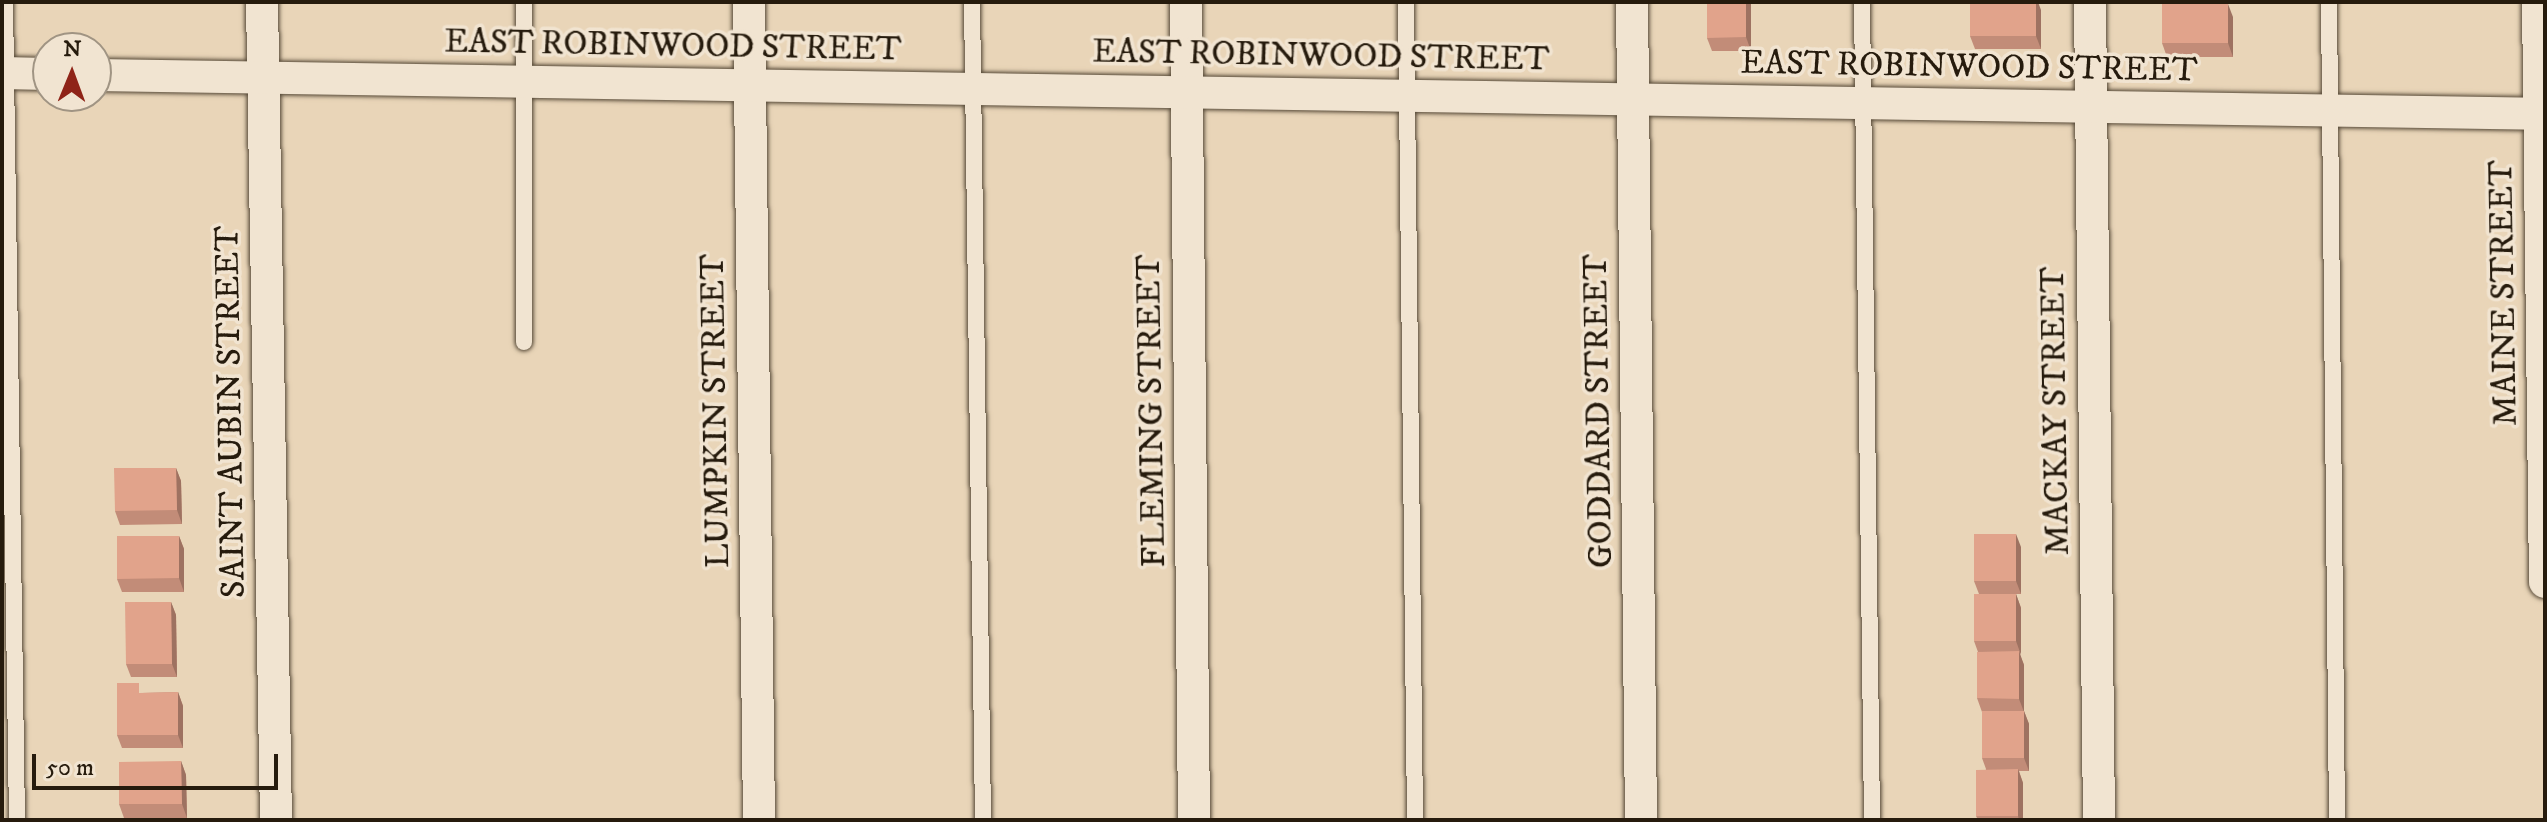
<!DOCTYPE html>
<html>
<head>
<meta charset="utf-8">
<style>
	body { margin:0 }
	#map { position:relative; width:2547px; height:822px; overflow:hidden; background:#e9d5b8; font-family:"IM FELL DW Pica",serif }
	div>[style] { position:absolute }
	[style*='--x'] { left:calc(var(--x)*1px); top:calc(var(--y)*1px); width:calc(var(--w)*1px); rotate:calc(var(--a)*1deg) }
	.roads { filter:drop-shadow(0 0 2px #574a38) drop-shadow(0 0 2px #574a38) }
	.service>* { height:16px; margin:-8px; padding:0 8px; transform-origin:8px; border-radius:8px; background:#f1e4d1 }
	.minor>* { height:32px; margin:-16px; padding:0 16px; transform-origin:16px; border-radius:16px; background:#f1e4d1 }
	.wall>* { inset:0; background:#c28c78 }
	.shaded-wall>* { inset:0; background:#9e7261 }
	.building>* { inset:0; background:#e1a38b }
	span { translate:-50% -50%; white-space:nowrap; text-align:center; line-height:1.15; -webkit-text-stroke:7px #f1e4d1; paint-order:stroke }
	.street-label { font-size:34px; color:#261b0d }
	.frame { position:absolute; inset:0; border:4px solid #261b0d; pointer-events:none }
	.north { position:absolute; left:32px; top:32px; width:80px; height:80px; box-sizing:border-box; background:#f1e4d1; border:2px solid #a09483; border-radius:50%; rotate:1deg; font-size:22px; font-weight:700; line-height:32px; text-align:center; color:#261b0d }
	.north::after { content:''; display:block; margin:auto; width:28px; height:36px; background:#8f2418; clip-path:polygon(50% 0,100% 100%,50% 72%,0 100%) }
	.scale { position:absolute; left:32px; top:754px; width:246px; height:36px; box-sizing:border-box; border:4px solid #261b0d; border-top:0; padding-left:10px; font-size:24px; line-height:28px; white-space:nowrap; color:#261b0d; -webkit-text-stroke:6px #f1e4d1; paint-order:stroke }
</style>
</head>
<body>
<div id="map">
	<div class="roads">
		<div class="service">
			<div style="--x:5;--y:2;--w:818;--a:89.16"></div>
			<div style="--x:972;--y:2;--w:818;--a:89.23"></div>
			<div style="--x:1406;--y:2;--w:818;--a:89.37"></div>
			<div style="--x:1862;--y:2;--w:818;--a:89.3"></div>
			<div style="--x:2329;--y:2;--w:818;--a:89.44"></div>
			<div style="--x:524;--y:342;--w:340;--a:-90"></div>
		</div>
		<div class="minor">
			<div style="--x:262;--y:2;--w:818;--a:89.02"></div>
			<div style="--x:749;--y:2;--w:818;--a:89.3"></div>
			<div style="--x:1186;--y:2;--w:818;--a:89.44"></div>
			<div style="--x:1632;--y:2;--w:818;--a:89.37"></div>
			<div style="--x:2090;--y:2;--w:818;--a:89.37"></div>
			<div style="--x:2538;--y:2;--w:580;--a:89.31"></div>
			<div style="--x:2;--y:73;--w:46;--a:1.2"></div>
			<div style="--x:96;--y:75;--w:2449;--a:0.91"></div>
		</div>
	</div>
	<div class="wall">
		<div style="clip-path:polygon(1707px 2px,1751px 2px,1751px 51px,1712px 51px,1707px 38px)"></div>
		<div style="clip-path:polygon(2041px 10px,2041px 49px,1975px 49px,1970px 36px)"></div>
		<div style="clip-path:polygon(2233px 17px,2233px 57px,2167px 57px,2162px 43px)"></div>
		<div style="clip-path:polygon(176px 468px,181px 481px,182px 524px,120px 525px,115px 511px)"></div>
		<div style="clip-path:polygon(179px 536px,184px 549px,184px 592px,122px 592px,117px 579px)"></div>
		<div style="clip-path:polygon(2021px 547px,2021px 594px,1979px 594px,1974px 581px)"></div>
		<div style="clip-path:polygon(2016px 594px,2021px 608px,2020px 655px,2024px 665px,2024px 711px,2029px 724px,2029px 771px,2019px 771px,2023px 783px,2023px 820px,1978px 820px,1976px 816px,1986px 769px,1982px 758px,1982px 712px,1977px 698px,1978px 652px,1974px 641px)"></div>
		<div style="clip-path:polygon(171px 602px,176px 615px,177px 677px,131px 677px,126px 664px)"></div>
		<div style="clip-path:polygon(178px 692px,183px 706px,183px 748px,122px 748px,117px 735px,142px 693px)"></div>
		<div style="clip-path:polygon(181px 761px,186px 775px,187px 818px,124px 818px,119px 804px)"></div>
	</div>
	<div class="shaded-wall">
		<div style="clip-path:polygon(1746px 2px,1751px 2px,1751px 51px,1746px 37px)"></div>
		<div style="clip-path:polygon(2036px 2px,2038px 2px,2041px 10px,2041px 49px,2036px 36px)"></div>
		<div style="clip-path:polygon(2228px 4px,2233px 17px,2233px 57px,2228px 43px)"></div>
		<div style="clip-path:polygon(176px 468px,181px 481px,182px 524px,177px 510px)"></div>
		<div style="clip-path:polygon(2016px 534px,2021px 547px,2021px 594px,2016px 581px)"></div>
		<div style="clip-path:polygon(179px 536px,184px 549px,184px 592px,179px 578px)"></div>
		<div style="clip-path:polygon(2016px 594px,2021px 608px,2021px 655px,2016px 641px)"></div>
		<div style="clip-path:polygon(171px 602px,176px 615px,177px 677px,172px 664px)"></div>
		<div style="clip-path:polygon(2019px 651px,2024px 665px,2024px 712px,2019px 699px)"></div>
		<div style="clip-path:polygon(178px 692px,183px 706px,183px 748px,178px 735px)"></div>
		<div style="clip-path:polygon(2024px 711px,2029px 724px,2029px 771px,2024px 758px)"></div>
		<div style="clip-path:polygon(181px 761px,186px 775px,187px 818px,182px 804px)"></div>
		<div style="clip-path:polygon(2018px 769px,2023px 783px,2023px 820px,2019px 820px,2018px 816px)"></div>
	</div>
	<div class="building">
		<div style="clip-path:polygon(1707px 2px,1746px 2px,1746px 37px,1707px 38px)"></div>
		<div style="clip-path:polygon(1970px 2px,2036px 2px,2036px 36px,1970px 36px)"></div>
		<div style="clip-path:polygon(2162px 4px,2228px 4px,2228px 43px,2162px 43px)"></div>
		<div style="clip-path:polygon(114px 468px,176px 468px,177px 510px,115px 511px)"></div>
		<div style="clip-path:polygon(1974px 534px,2016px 534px,2016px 581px,1974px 581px)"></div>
		<div style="clip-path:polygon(117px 536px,179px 536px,179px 578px,117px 579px)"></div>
		<div style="clip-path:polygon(1974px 594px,2016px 594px,2016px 641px,1974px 641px)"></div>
		<div style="clip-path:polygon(125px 602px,171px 602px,172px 664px,126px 664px)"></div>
		<div style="clip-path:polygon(2019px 651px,2019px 699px,1977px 698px,1977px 652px)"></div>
		<div style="clip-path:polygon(117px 683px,139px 683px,139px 693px,178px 692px,178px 735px,117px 735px)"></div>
		<div style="clip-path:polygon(1982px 711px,2024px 711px,2024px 758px,1982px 758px)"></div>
		<div style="clip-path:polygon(181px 761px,182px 804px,119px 804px,119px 762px)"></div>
		<div style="clip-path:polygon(2018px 769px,2018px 816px,1976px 816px,1976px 770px)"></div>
	</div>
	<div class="street-label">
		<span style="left:673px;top:46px;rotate:1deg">EAST ROBINWOOD STREET</span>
		<span style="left:1321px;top:56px;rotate:1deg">EAST ROBINWOOD STREET</span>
		<span style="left:1969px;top:67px;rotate:1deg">EAST ROBINWOOD STREET</span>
		<span style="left:2504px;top:293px;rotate:-91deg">MAINE STREET</span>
		<span style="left:716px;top:411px;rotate:-91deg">LUMPKIN STREET</span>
		<span style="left:1152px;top:411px;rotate:-91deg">FLEMING STREET</span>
		<span style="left:1599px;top:411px;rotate:-91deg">GODDARD STREET</span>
		<span style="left:2056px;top:411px;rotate:-91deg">MACKAY STREET</span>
		<span style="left:231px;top:412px;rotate:-91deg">SAINT AUBIN STREET</span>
	</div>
	<div class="frame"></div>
	<div class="north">N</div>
	<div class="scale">50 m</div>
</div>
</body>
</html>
